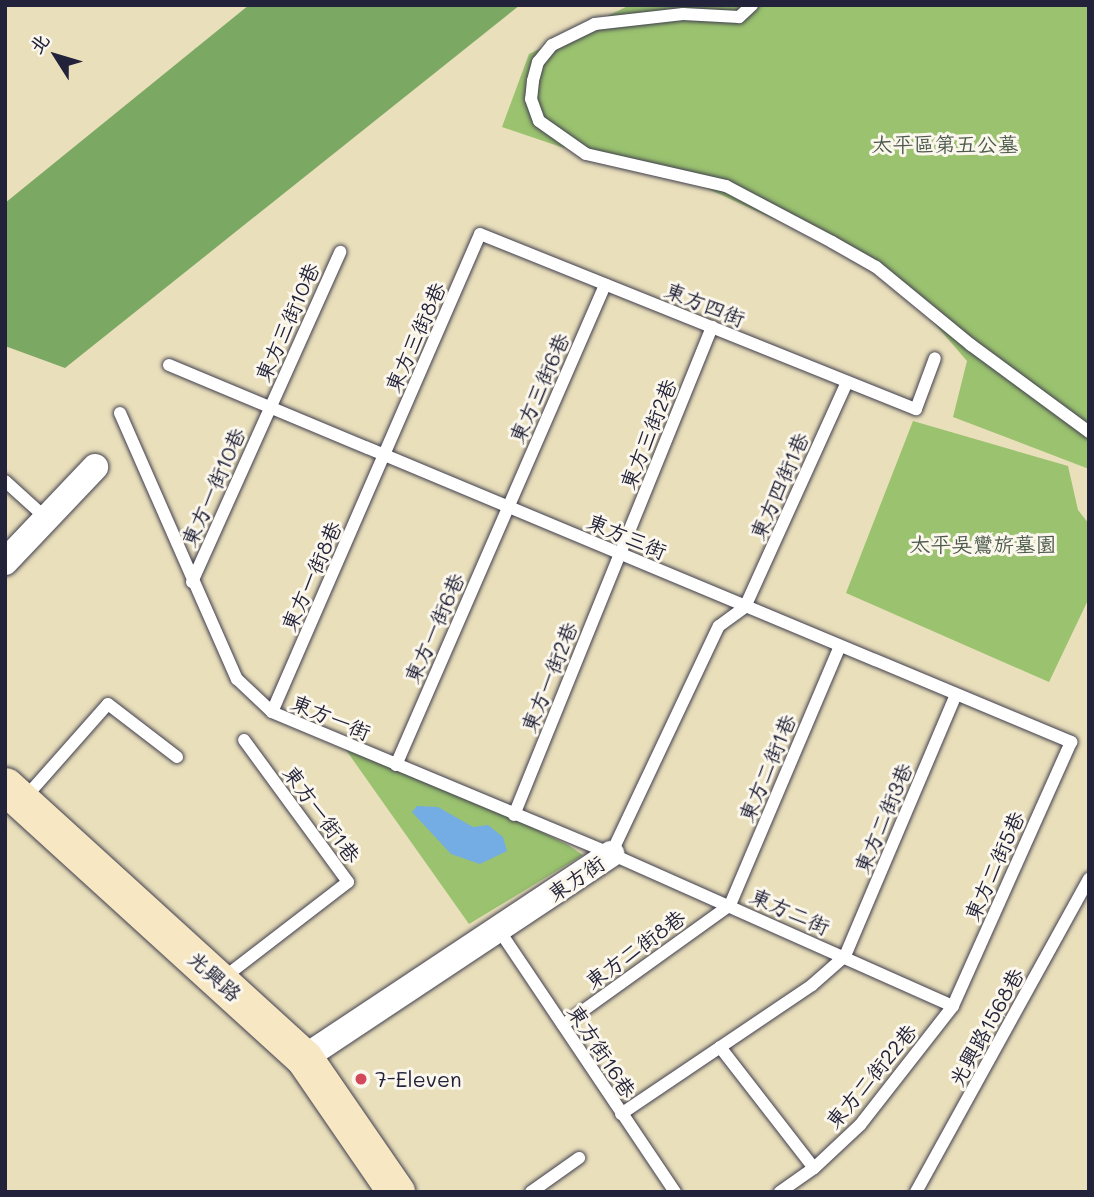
<!DOCTYPE html>
<html>
<head>
<meta charset="utf-8">
<style>
	body { margin:0 }
	#map { position:relative; width:1094px; height:1197px; overflow:hidden; background:#e9dfbb; font-family:Mali,"LXGW WenKai TC",sans-serif }
	div>[style] { position:absolute }
	[style*='--x'] { left:calc(var(--x)*1px); top:calc(var(--y)*1px); width:calc(var(--w)*1px); rotate:calc(var(--a)*1deg) }
	.green>* { inset:0; background:#9ac26f }
	.forest>* { inset:0; background:#7ba862 }
	.water>* { inset:0; background:#74ade4 }
	.roads { filter:drop-shadow(0 0 2px #403e4e) drop-shadow(0 0 2px #403e4e) }
	.lane>* { height:12px; margin:-6px; padding:0 6px; transform-origin:6px; border-radius:6px; background:#fff }
	.street>* { height:26px; margin:-13px; padding:0 13px; transform-origin:13px; border-radius:13px; background:#fff }
	.secondary>* { height:37px; margin:-18.5px; padding:0 18.5px; transform-origin:18.5px; border-radius:18.5px; background:#f7e8c3 }
	.dots>* { width:19px; height:19px; translate:-50% -50%; box-sizing:border-box; border:4px solid #fbf7ec; border-radius:50% }
	span { translate:-50% -50%; white-space:nowrap; text-align:center; line-height:1.15; -webkit-text-stroke:6px #fbf7ec; paint-order:stroke }
	.park-label { font-size:21px; color:#4c5a4d }
	.street-label { font-size:21px; color:#22223b }
	.poi-label { font-size:21px; color:#22223b }
	.left { translate:0 -50%; text-align:left }
	.frame { position:absolute; inset:0; border:7px solid #22223b; pointer-events:none }
	.north { position:absolute; left:21px; top:21px; width:70px; height:70px; -webkit-text-stroke:5px #fbf7ec; paint-order:stroke; rotate:307deg; font-size:19px; font-weight:700; line-height:28px; text-align:center; color:#22223b }
	.north::after { content:''; display:block; margin:auto; width:24px; height:32px; background:#22223b; clip-path:polygon(50% 0,100% 100%,50% 72%,0 100%) }
</style>
</head>
<body>
<div id="map">
	<div class="green">
		<div style="clip-path:polygon(630px 5px,1089px 5px,1089px 469px,953px 417px,967px 361px,890px 272px,658px 166px,561px 147px,502px 127px,529px 54px)"></div>
		<div style="clip-path:polygon(913px 421px,1068px 466px,1078px 510px,1089px 524px,1089px 598px,1049px 682px,846px 593px)"></div>
		<div style="clip-path:polygon(348px 737px,568px 845px,583px 855px,469px 924px,341px 743px)"></div>
	</div>
	<div class="forest">
		<div style="clip-path:polygon(249px 5px,520px 5px,65px 368px,5px 346px,5px 203px)"></div>
	</div>
	<div class="water">
		<div style="clip-path:polygon(417px 806px,438px 807px,473px 827px,488px 825px,503px 837px,507px 851px,480px 864px,451px 854px,412px 812px)"></div>
	</div>
	<div class="roads">
		<div class="lane">
			<div style="--x:752;--y:5;--w:18;--a:137"></div>
			<div style="--x:739;--y:17;--w:56;--a:-176.9"></div>
			<div style="--x:683;--y:14;--w:89;--a:173.5"></div>
			<div style="--x:595;--y:24;--w:48;--a:154"></div>
			<div style="--x:552;--y:45;--w:22;--a:129"></div>
			<div style="--x:538;--y:62;--w:20;--a:105"></div>
			<div style="--x:533;--y:81;--w:18;--a:96"></div>
			<div style="--x:531;--y:99;--w:23;--a:70"></div>
			<div style="--x:539;--y:121;--w:57;--a:35.1"></div>
			<div style="--x:586;--y:154;--w:144;--a:12.9"></div>
			<div style="--x:726;--y:186;--w:120;--a:27.8"></div>
			<div style="--x:832;--y:242;--w:51;--a:29.6"></div>
			<div style="--x:876;--y:267;--w:123;--a:39.4"></div>
			<div style="--x:971;--y:345;--w:147;--a:36.4"></div>
			<div style="--x:169;--y:365;--w:978;--a:22.68"></div>
			<div style="--x:1071;--y:742;--w:289;--a:114.1"></div>
			<div style="--x:953;--y:1006;--w:151;--a:128"></div>
			<div style="--x:860;--y:1125;--w:63;--a:136.9"></div>
			<div style="--x:814;--y:1168;--w:42;--a:144.8"></div>
			<div style="--x:120;--y:413;--w:291;--a:66.3"></div>
			<div style="--x:237;--y:679;--w:48;--a:43.3"></div>
			<div style="--x:272;--y:712;--w:368;--a:22.7"></div>
			<div style="--x:611;--y:854;--w:374;--a:24"></div>
			<div style="--x:5;--y:481;--w:55;--a:42.1"></div>
			<div style="--x:192;--y:582;--w:362;--a:-65.8"></div>
			<div style="--x:272;--y:712;--w:521;--a:-66.48"></div>
			<div style="--x:480;--y:234;--w:470;--a:21.9"></div>
			<div style="--x:916;--y:409;--w:54;--a:-69.6"></div>
			<div style="--x:396;--y:765;--w:524;--a:-66.47"></div>
			<div style="--x:23;--y:800;--w:128;--a:-48.5"></div>
			<div style="--x:108;--y:704;--w:87;--a:37.5"></div>
			<div style="--x:514;--y:815;--w:527;--a:-67.92"></div>
			<div style="--x:611;--y:854;--w:252;--a:-64.7"></div>
			<div style="--x:719;--y:626;--w:32;--a:-36"></div>
			<div style="--x:745;--y:607;--w:247;--a:-65.6"></div>
			<div style="--x:499;--y:930;--w:316;--a:56.1"></div>
			<div style="--x:222;--y:979;--w:159;--a:-37.6"></div>
			<div style="--x:348;--y:882;--w:176;--a:-126.2"></div>
			<div style="--x:563;--y:1025;--w:206;--a:-35.7"></div>
			<div style="--x:730;--y:905;--w:281;--a:-67"></div>
			<div style="--x:720;--y:1047;--w:153;--a:52.2"></div>
			<div style="--x:621;--y:1114;--w:230;--a:-34"></div>
			<div style="--x:812;--y:985;--w:44;--a:-41.3"></div>
			<div style="--x:845;--y:956;--w:284;--a:-67"></div>
			<div style="--x:531;--y:1192;--w:59;--a:-35.3"></div>
			<div style="--x:916;--y:1192;--w:358;--a:-61.1"></div>
		</div>
		<div class="street">
			<div style="--x:5;--y:562;--w:131;--a:-46.5"></div>
			<div style="--x:304;--y:1058;--w:369;--a:-33.6"></div>
		</div>
		<div class="secondary">
			<div style="--x:5;--y:786;--w:404;--a:42.3"></div>
			<div style="--x:304;--y:1058;--w:163;--a:55.5"></div>
		</div>
	</div>
	<div class="dots">
		<div style="left:361px;top:1079px;background:#d1495b"></div>
	</div>
	<div class="park-label">
		<span style="left:945px;top:144px">太平區第五公墓</span>
		<span style="left:983px;top:544px">太平吳鸞旂墓園</span>
	</div>
	<div class="street-label">
		<span style="left:705px;top:304px;rotate:22deg">東方四街</span>
		<span style="left:287px;top:322px;rotate:-66deg">東方三街10巷</span>
		<span style="left:415px;top:337px;rotate:-66deg">東方三街8巷</span>
		<span style="left:539px;top:388px;rotate:-66deg">東方三街6巷</span>
		<span style="left:648px;top:434px;rotate:-68deg">東方三街2巷</span>
		<span style="left:779px;top:486px;rotate:-66deg">東方四街1巷</span>
		<span style="left:213px;top:487px;rotate:-66deg">東方一街10巷</span>
		<span style="left:627px;top:536px;rotate:23deg">東方三街</span>
		<span style="left:311px;top:576px;rotate:-66deg">東方一街8巷</span>
		<span style="left:434px;top:628px;rotate:-66deg">東方一街6巷</span>
		<span style="left:549px;top:677px;rotate:-68deg">東方一街2巷</span>
		<span style="left:331px;top:717px;rotate:23deg">東方一街</span>
		<span style="left:767px;top:768px;rotate:-67deg">東方二街1巷</span>
		<span style="left:322px;top:814px;rotate:54deg">東方一街1巷</span>
		<span style="left:883px;top:818px;rotate:-67deg">東方二街3巷</span>
		<span style="left:994px;top:866px;rotate:-66deg">東方二街5巷</span>
		<span style="left:576px;top:878px;rotate:-34deg">東方街</span>
		<span style="left:790px;top:911px;rotate:24deg">東方二街</span>
		<span style="left:635px;top:949px;rotate:-36deg">東方二街8巷</span>
		<span style="left:215px;top:976px;rotate:42deg">光興路</span>
		<span style="left:986px;top:1027px;rotate:-61deg">光興路1568巷</span>
		<span style="left:602px;top:1051px;rotate:57deg">東方街16巷</span>
		<span style="left:871px;top:1076px;rotate:-50deg">東方二街22巷</span>
	</div>
	<div class="poi-label">
		<span class="left" style="left:375px;top:1079px">7-Eleven</span>
	</div>
	<div class="frame"></div>
	<div class="north">北</div>
</div>
</body>
</html>
